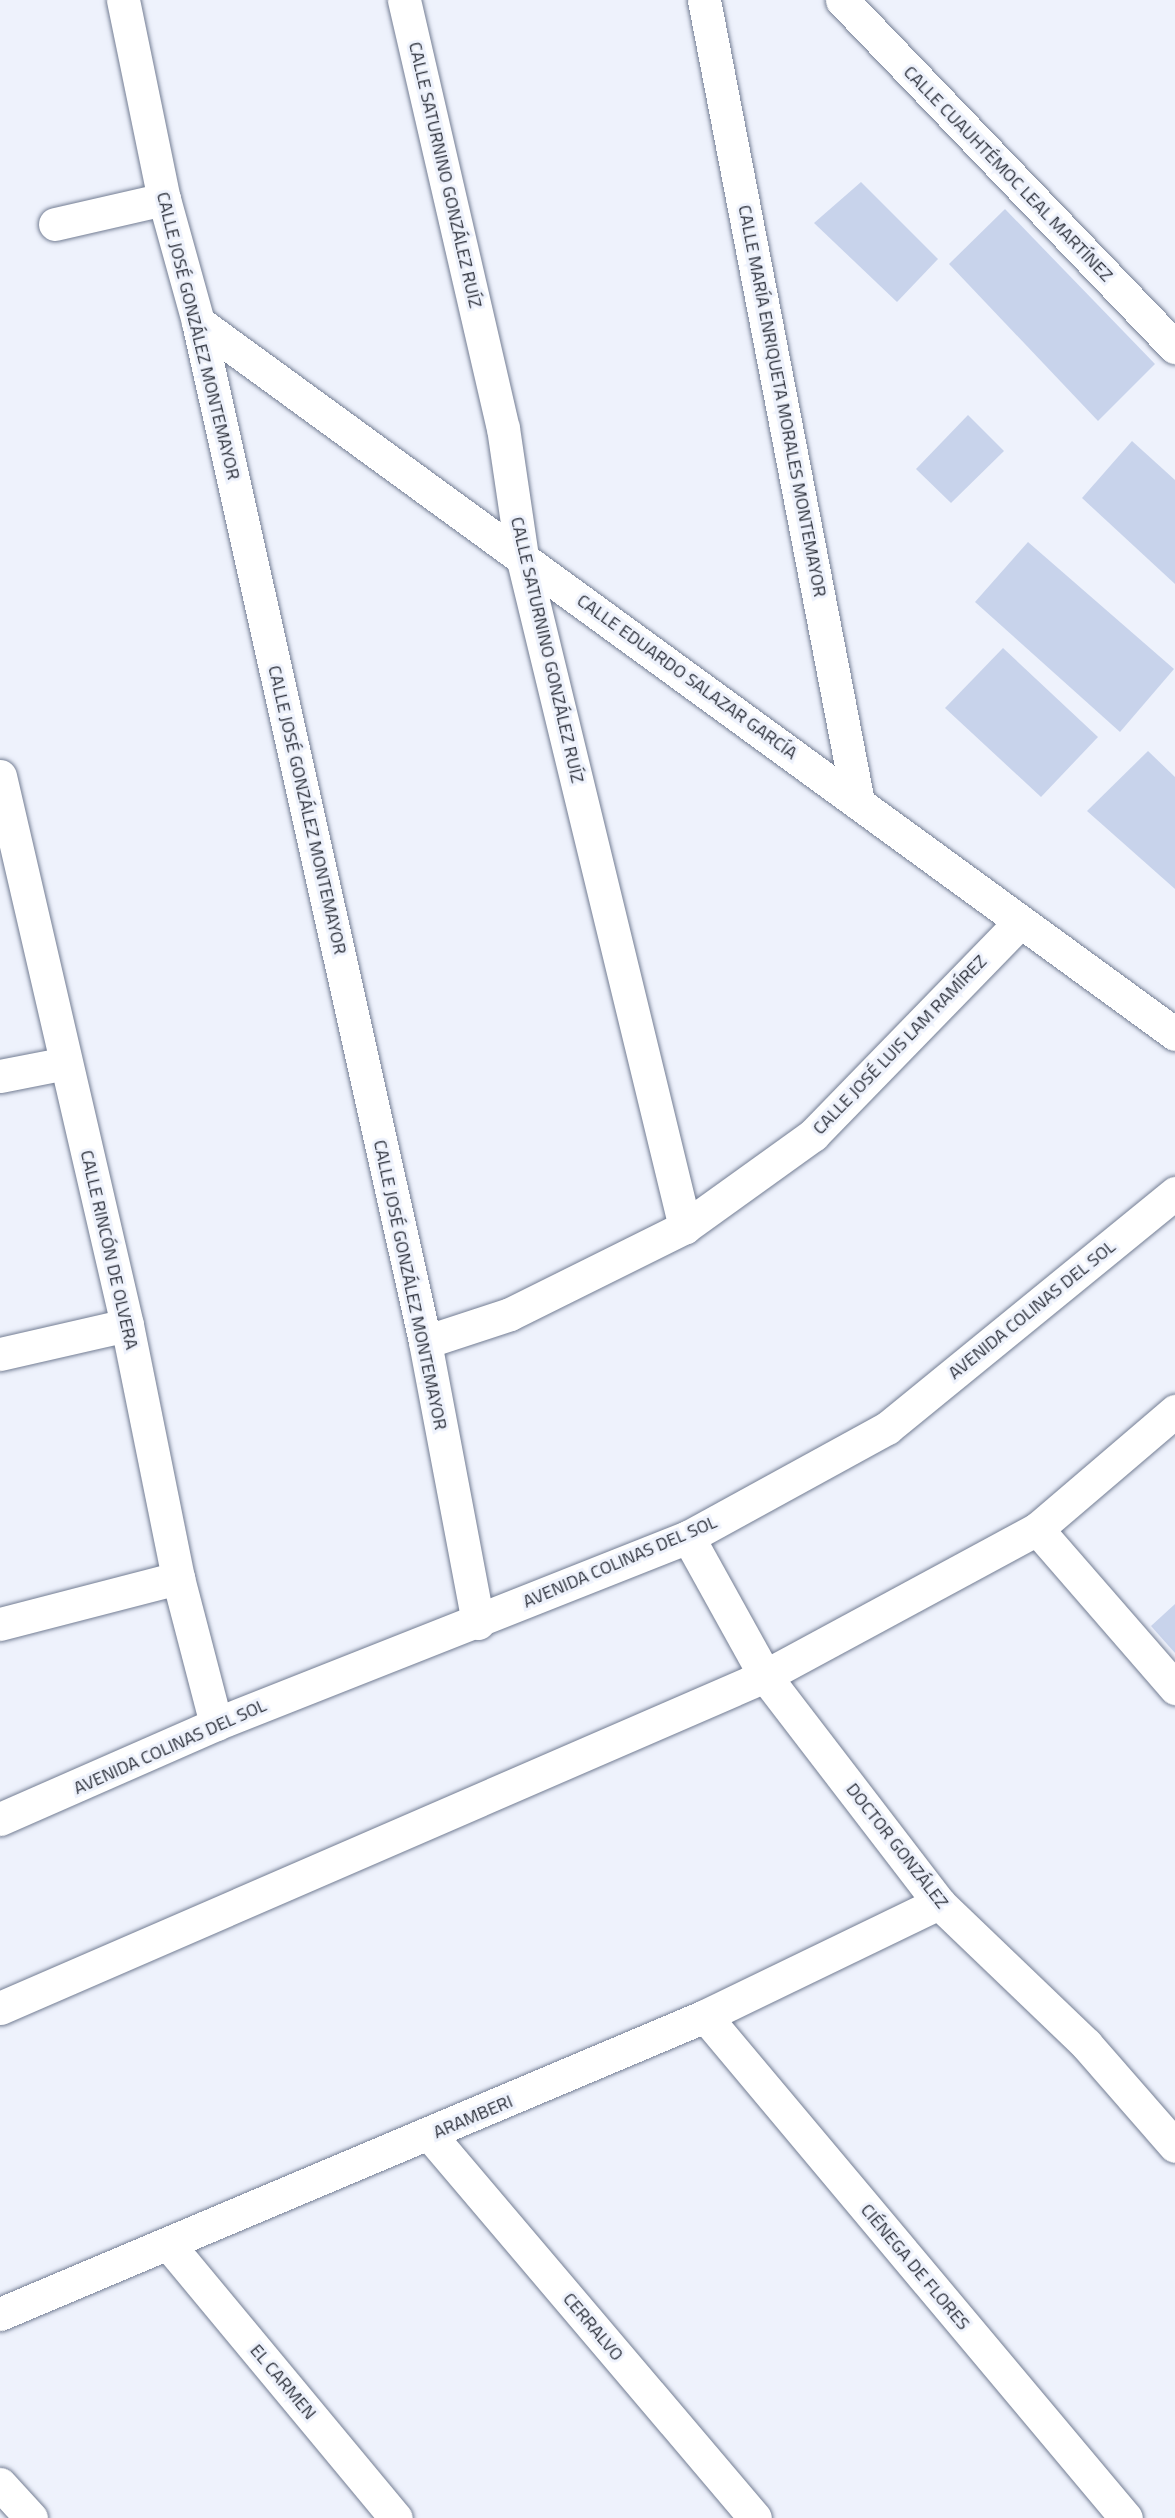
<!DOCTYPE html>
<html>
<head>
<meta charset="utf-8">
<style>
	body { margin:0 }
	#map { position:relative; width:1175px; height:2518px; overflow:hidden; background:#eef2fc; font-family:"Titillium Web",sans-serif }
	div>[style] { position:absolute }
	[style*='--x'] { left:calc(var(--x)*1px); top:calc(var(--y)*1px); width:calc(var(--w)*1px); rotate:calc(var(--a)*1deg) }
	.building>* { inset:0; background:#c8d3eb }
	.roads { filter:drop-shadow(0 0 2px #737d93) drop-shadow(0 0 2px #737d93) }
	.minor>* { height:33px; margin:-16.5px; padding:0 16.5px; transform-origin:16.5px; border-radius:16.5px; background:#fff }
	span { translate:-50% -50%; white-space:nowrap; text-align:center; line-height:1.15; -webkit-text-stroke:6px #eef2fc; paint-order:stroke }
	.street-label { font-size:18px; color:#2e323c }
</style>
</head>
<body>
<div id="map">
	<div class="building">
		<div style="clip-path:polygon(861px 182px,938px 259px,897px 302px,814px 223px)"></div>
		<div style="clip-path:polygon(1005px 209px,1155px 364px,1098px 421px,949px 264px)"></div>
		<div style="clip-path:polygon(968px 415px,1004px 451px,951px 503px,916px 469px)"></div>
		<div style="clip-path:polygon(1132px 441px,1175px 480px,1175px 584px,1082px 498px)"></div>
		<div style="clip-path:polygon(1028px 542px,1174px 669px,1120px 732px,975px 602px)"></div>
		<div style="clip-path:polygon(1003px 648px,1098px 737px,1041px 797px,945px 708px)"></div>
		<div style="clip-path:polygon(1148px 751px,1175px 777px,1175px 889px,1087px 811px)"></div>
		<div style="clip-path:polygon(1175px 1604px,1175px 1653px,1151px 1626px)"></div>
	</div>
	<div class="roads">
		<div class="minor">
			<div style="--x:123;--y:0;--w:203;--a:78.4"></div>
			<div style="--x:164;--y:199;--w:128;--a:74.5"></div>
			<div style="--x:198;--y:322;--w:1045;--a:77.45"></div>
			<div style="--x:425;--y:1342;--w:286;--a:79.3"></div>
			<div style="--x:404;--y:0;--w:439;--a:77"></div>
			<div style="--x:503;--y:428;--w:129;--a:81.6"></div>
			<div style="--x:522;--y:556;--w:691;--a:76.35"></div>
			<div style="--x:704;--y:0;--w:817;--a:79.13"></div>
			<div style="--x:842;--y:0;--w:481;--a:46.2"></div>
			<div style="--x:55;--y:224;--w:112;--a:-12.9"></div>
			<div style="--x:198;--y:322;--w:1209;--a:36.08"></div>
			<div style="--x:0;--y:776;--w:563;--a:76.97"></div>
			<div style="--x:127;--y:1325;--w:258;--a:78.6"></div>
			<div style="--x:178;--y:1578;--w:151;--a:75.4"></div>
			<div style="--x:0;--y:1076;--w:67;--a:-11.1"></div>
			<div style="--x:425;--y:1342;--w:89;--a:-18.2"></div>
			<div style="--x:510;--y:1314;--w:195;--a:-26.4"></div>
			<div style="--x:685;--y:1227;--w:158;--a:-35.7"></div>
			<div style="--x:813;--y:1135;--w:297;--a:-45.8"></div>
			<div style="--x:0;--y:1354;--w:130;--a:-12.9"></div>
			<div style="--x:1037;--y:1529;--w:211;--a:49"></div>
			<div style="--x:688;--y:1537;--w:159;--a:61"></div>
			<div style="--x:765;--y:1676;--w:286;--a:52.5"></div>
			<div style="--x:939;--y:1903;--w:204;--a:43.8"></div>
			<div style="--x:1086;--y:2044;--w:135;--a:48.9"></div>
			<div style="--x:0;--y:1624;--w:184;--a:-14.5"></div>
			<div style="--x:0;--y:1819;--w:236;--a:-23.7"></div>
			<div style="--x:216;--y:1724;--w:508;--a:-21.61"></div>
			<div style="--x:688;--y:1537;--w:227;--a:-28.7"></div>
			<div style="--x:887;--y:1428;--w:372;--a:-39.2"></div>
			<div style="--x:0;--y:2008;--w:834;--a:-23.46"></div>
			<div style="--x:765;--y:1676;--w:309;--a:-28.4"></div>
			<div style="--x:1037;--y:1529;--w:182;--a:-40.5"></div>
			<div style="--x:705;--y:2016;--w:655;--a:50.02"></div>
			<div style="--x:430;--y:2135;--w:502;--a:49.68"></div>
			<div style="--x:169;--y:2245;--w:355;--a:50.3"></div>
			<div style="--x:0;--y:2314;--w:765;--a:-22.91"></div>
			<div style="--x:705;--y:2016;--w:260;--a:-25.8"></div>
			<div style="--x:0;--y:2484;--w:46;--a:47.6"></div>
		</div>
	</div>
	<div class="street-label">
		<span style="left:1008px;top:174px;rotate:46deg">CALLE CUAUHTÉMOC LEAL MARTÍNEZ</span>
		<span style="left:445px;top:175px;rotate:77deg">CALLE SATURNINO GONZÁLEZ RUÍZ</span>
		<span style="left:198px;top:336px;rotate:76deg">CALLE JOSÉ GONZÁLEZ MONTEMAYOR</span>
		<span style="left:782px;top:401px;rotate:79deg">CALLE MARÍA ENRIQUETA MORALES MONTEMAYOR</span>
		<span style="left:547px;top:650px;rotate:77deg">CALLE SATURNINO GONZÁLEZ RUÍZ</span>
		<span style="left:687px;top:677px;rotate:36deg">CALLE EDUARDO SALAZAR GARCÍA</span>
		<span style="left:307px;top:810px;rotate:77deg">CALLE JOSÉ GONZÁLEZ MONTEMAYOR</span>
		<span style="left:900px;top:1045px;rotate:-46deg">CALLE JOSÉ LUIS LAM RAMÍREZ</span>
		<span style="left:109px;top:1250px;rotate:77deg">CALLE RINCÓN DE OLVERA</span>
		<span style="left:410px;top:1285px;rotate:78deg">CALLE JOSÉ GONZÁLEZ MONTEMAYOR</span>
		<span style="left:1032px;top:1310px;rotate:-39deg">AVENIDA COLINAS DEL SOL</span>
		<span style="left:620px;top:1562px;rotate:-23deg">AVENIDA COLINAS DEL SOL</span>
		<span style="left:170px;top:1747px;rotate:-24deg">AVENIDA COLINAS DEL SOL</span>
		<span style="left:897px;top:1846px;rotate:52deg">DOCTOR GONZÁLEZ</span>
		<span style="left:473px;top:2117px;rotate:-23deg">ARAMBERI</span>
		<span style="left:915px;top:2267px;rotate:50deg">CIÉNEGA DE FLORES</span>
		<span style="left:593px;top:2327px;rotate:50deg">CERRALVO</span>
		<span style="left:283px;top:2382px;rotate:50deg">EL CARMEN</span>
	</div>
</div>
</body>
</html>
